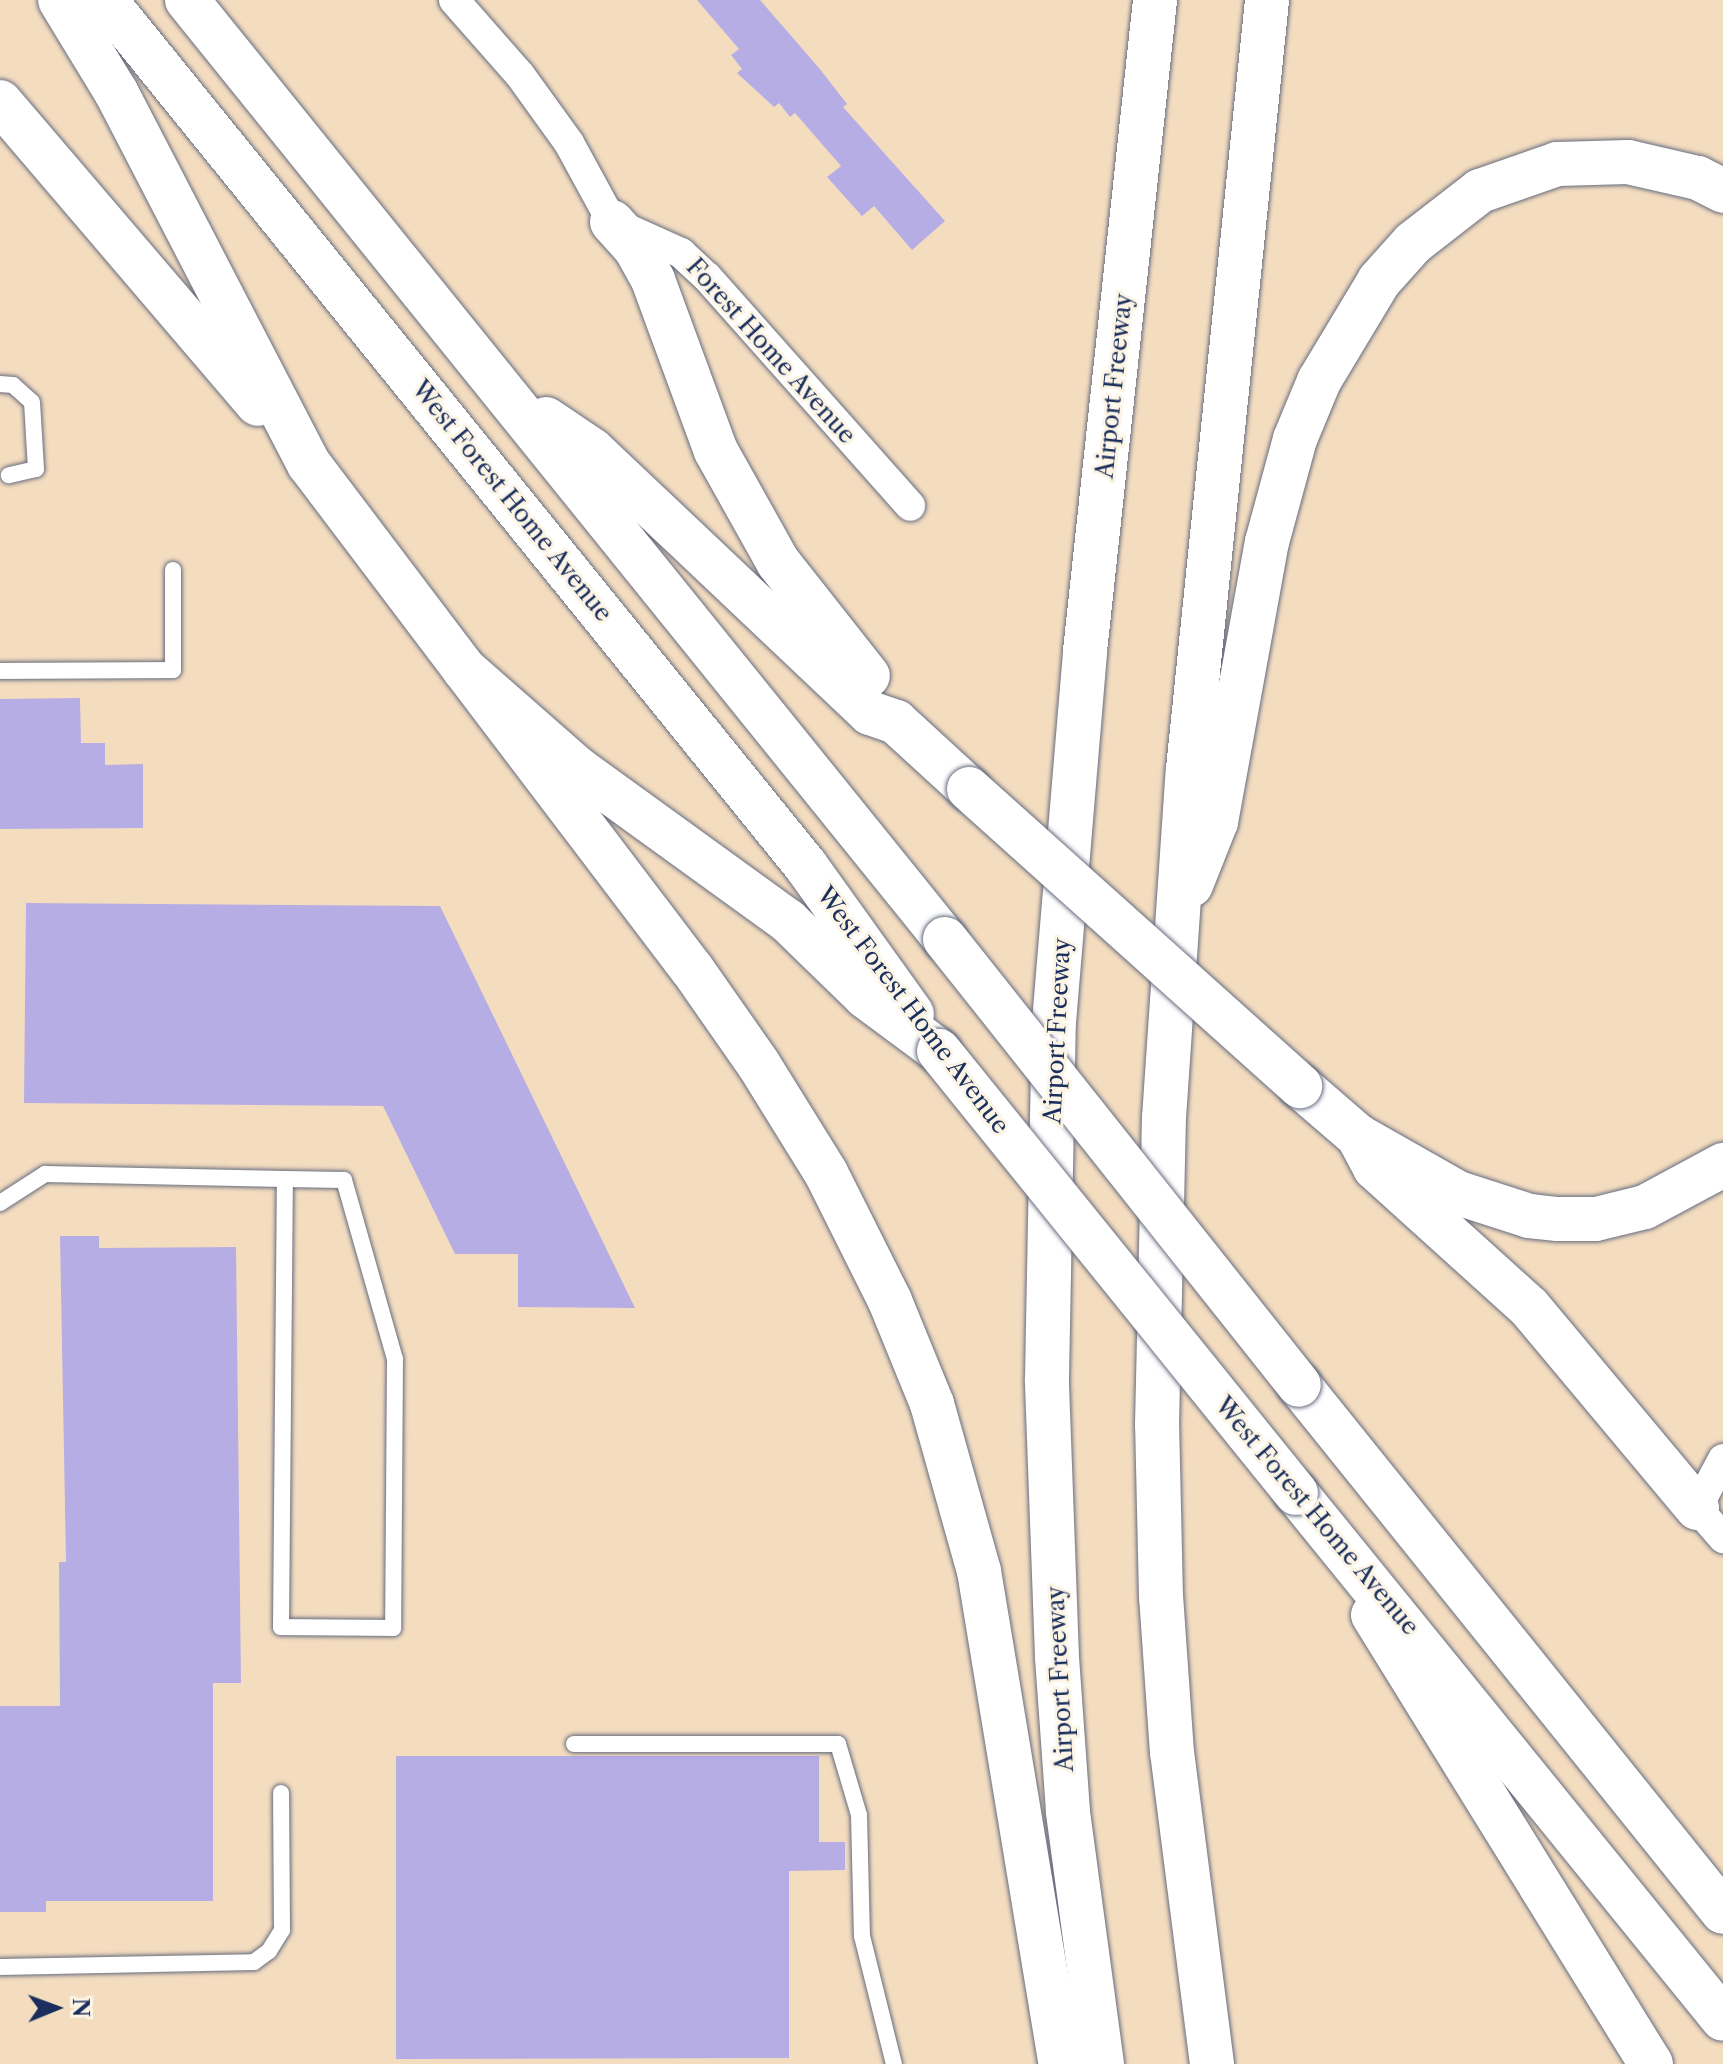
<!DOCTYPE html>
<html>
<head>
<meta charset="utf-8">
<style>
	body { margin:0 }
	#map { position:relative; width:1723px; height:2064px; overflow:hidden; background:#f4ddbf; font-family:"Libre Caslon Text",serif }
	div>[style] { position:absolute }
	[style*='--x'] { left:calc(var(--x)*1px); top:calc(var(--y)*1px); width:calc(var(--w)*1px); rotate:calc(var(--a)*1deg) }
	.building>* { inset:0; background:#b7ade5 }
	.roads { filter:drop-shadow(0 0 2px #676c80) drop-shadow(0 0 2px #676c80) }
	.service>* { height:16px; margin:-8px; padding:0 8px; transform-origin:8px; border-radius:8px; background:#fff }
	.minor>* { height:30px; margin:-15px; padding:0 15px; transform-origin:15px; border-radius:15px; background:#fff }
	.primary>* { height:44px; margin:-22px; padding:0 22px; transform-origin:22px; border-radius:22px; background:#fff }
	.motorway>* { height:44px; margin:-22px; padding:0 22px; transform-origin:22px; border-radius:22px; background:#fff }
	.bridges { filter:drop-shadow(0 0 2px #676c80) drop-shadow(0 0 2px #676c80) }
	.primary-bridge>* { height:44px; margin:-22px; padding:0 22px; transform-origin:22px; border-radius:22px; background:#fff }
	span { translate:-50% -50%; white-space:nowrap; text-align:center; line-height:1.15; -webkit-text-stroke:6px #fcf5e5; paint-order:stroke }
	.street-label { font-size:24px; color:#1b2f5e }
	.north { position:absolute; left:16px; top:1968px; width:80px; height:80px; -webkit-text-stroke:6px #fcf5e5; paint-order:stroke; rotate:89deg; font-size:22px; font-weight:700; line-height:32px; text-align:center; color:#1b2f5e }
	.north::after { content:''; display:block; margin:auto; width:28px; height:36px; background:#1b2f5e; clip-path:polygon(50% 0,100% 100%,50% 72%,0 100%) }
</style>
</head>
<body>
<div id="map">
	<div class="building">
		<div style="clip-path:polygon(697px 0,760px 0,819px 68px,847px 104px,843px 107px,945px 221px,912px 250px,874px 206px,862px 216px,827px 177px,841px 166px,795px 113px,790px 117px,779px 103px,774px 107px,737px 73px,742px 69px,731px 55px,739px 49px)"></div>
		<div style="clip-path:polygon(80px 698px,81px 743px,105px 743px,105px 765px,143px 764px,143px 828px,0 829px,0 699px)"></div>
		<div style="clip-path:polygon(26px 903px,440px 906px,635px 1308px,518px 1307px,518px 1254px,455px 1254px,383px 1106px,24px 1103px)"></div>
		<div style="clip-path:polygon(60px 1236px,99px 1236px,99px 1248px,236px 1247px,241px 1683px,213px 1683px,213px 1901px,46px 1901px,46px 1912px,0 1912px,0 1706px,60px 1706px,59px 1562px,66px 1562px)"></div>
		<div style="clip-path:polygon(396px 1756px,819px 1756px,819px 1842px,845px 1842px,845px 1870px,789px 1871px,789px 2058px,396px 2059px)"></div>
	</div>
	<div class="roads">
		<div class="service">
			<div style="--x:0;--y:384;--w:13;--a:4"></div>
			<div style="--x:13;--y:385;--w:25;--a:42"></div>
			<div style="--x:32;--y:402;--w:67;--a:86.6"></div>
			<div style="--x:36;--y:469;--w:28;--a:167"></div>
			<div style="--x:0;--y:671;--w:173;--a:-0.3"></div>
			<div style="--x:173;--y:670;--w:100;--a:-90"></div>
			<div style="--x:0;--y:1203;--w:54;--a:-32.8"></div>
			<div style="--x:45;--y:1174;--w:240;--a:1.2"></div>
			<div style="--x:285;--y:1179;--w:59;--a:1"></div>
			<div style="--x:344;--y:1180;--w:186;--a:74.1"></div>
			<div style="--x:395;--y:1359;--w:269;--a:90.4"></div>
			<div style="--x:393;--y:1628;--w:112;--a:-179.5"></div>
			<div style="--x:281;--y:1627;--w:448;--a:-89.5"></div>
			<div style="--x:574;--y:1744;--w:264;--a:0"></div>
			<div style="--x:838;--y:1744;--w:74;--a:73.5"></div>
			<div style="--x:859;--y:1815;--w:121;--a:88.6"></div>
			<div style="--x:862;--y:1936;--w:132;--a:76"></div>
			<div style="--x:0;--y:1967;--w:254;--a:-1.1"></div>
			<div style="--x:254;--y:1962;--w:19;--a:-36"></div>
			<div style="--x:269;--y:1951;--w:25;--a:-58"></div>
			<div style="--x:282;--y:1930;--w:137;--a:-90.4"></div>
		</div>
		<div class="minor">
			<div style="--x:454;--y:0;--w:100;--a:48.7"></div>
			<div style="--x:520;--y:75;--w:84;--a:54.2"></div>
			<div style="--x:569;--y:143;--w:90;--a:61.4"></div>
			<div style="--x:612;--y:222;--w:76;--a:24.2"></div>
			<div style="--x:681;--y:253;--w:35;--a:43"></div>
			<div style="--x:707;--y:277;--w:306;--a:48.4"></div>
			<div style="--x:1723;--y:1459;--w:55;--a:118"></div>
			<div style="--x:1697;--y:1508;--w:40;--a:49"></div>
		</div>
		<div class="primary">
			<div style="--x:60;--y:0;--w:108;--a:58.7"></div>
			<div style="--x:116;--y:92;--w:419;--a:62.6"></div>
			<div style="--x:309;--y:464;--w:257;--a:52.9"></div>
			<div style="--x:464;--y:669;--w:152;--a:41.3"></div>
			<div style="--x:578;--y:769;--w:259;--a:35.9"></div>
			<div style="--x:788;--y:921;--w:107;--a:44.2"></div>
			<div style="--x:865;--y:996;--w:92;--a:36.6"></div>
			<div style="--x:105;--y:0;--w:1114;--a:51.01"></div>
			<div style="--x:806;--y:866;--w:182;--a:54.4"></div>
			<div style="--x:187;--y:0;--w:1207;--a:51.09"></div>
			<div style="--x:0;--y:102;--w:397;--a:49.5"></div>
			<div style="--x:612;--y:222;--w:36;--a:48"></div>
			<div style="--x:636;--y:249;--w:35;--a:61"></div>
			<div style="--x:653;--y:280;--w:182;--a:69.8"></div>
			<div style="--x:716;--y:451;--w:127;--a:60.8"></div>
			<div style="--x:778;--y:562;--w:145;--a:51.7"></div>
			<div style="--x:546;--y:419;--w:55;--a:34"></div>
			<div style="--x:592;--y:450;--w:383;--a:43.4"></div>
			<div style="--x:870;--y:713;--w:28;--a:19"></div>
			<div style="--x:896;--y:722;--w:99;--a:42.5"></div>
			<div style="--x:1300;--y:1086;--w:77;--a:40.8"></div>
			<div style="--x:1358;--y:1136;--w:36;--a:62"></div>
			<div style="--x:1375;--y:1168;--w:207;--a:42.1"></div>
			<div style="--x:1529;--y:1307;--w:262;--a:50.1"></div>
			<div style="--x:1299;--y:1385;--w:676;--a:51.18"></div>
			<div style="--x:1296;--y:1493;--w:677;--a:50.93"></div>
			<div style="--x:1373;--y:1615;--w:528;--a:58.24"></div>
		</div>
		<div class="motorway">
			<div style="--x:464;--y:669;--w:377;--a:52.8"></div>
			<div style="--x:692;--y:969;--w:117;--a:55.1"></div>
			<div style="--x:759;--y:1065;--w:127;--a:58.2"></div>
			<div style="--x:826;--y:1173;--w:143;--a:63.4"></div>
			<div style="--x:890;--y:1301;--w:111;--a:67.8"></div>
			<div style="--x:932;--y:1404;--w:173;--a:74.3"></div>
			<div style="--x:979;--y:1571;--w:500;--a:80.6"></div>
			<div style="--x:1191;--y:885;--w:68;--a:-68.4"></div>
			<div style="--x:1216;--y:822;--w:285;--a:-79.7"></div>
			<div style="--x:1267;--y:542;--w:107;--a:-74.8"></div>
			<div style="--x:1295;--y:439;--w:63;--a:-67.5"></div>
			<div style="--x:1319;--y:381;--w:117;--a:-59"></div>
			<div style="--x:1379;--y:281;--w:51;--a:-48.2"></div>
			<div style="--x:1413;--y:243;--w:85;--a:-37.8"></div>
			<div style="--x:1480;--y:191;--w:82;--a:-19.3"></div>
			<div style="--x:1557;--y:164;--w:71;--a:-1.6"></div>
			<div style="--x:1628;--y:162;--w:72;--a:12.9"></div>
			<div style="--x:1698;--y:178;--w:28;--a:27"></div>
			<div style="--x:1358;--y:1136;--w:115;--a:29.7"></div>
			<div style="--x:1458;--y:1193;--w:75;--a:17.9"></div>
			<div style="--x:1529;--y:1216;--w:29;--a:6"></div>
			<div style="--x:1558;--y:1219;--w:38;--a:0"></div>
			<div style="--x:1596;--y:1219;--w:50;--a:-13.8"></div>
			<div style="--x:1645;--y:1207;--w:89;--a:-28.3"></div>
			<div style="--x:1102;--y:2064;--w:255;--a:-97.7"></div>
			<div style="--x:1068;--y:1811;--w:154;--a:-94.1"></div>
			<div style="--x:1057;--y:1657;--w:279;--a:-92.1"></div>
			<div style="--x:1047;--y:1378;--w:356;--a:-88.9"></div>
			<div style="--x:1054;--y:1022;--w:372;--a:-85.2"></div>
			<div style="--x:1085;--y:651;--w:655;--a:-83.86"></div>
			<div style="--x:1212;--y:2064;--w:314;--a:-97.3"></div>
			<div style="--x:1172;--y:1753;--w:156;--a:-94"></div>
			<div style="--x:1161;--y:1597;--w:172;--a:-91.3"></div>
			<div style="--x:1157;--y:1425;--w:307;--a:-88.7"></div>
			<div style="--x:1164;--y:1118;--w:350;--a:-86.1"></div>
			<div style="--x:1188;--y:769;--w:773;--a:-84.13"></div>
		</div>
	</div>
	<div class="bridges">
		<div class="primary-bridge">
			<div style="--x:969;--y:789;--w:445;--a:41.9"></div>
			<div style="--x:945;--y:939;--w:569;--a:51.56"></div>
			<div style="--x:939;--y:1051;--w:568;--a:51.07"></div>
		</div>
	</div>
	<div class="street-label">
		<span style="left:771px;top:351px;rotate:48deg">Forest Home Avenue</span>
		<span style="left:1114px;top:386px;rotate:-84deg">Airport Freeway</span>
		<span style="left:512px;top:501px;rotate:51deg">West Forest Home Avenue</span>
		<span style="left:913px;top:1010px;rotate:53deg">West Forest Home Avenue</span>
		<span style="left:1057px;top:1031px;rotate:-87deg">Airport Freeway</span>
		<span style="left:1317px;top:1516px;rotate:50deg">West Forest Home Avenue</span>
		<span style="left:1060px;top:1679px;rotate:-93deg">Airport Freeway</span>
	</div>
	<div class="north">N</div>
</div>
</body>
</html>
